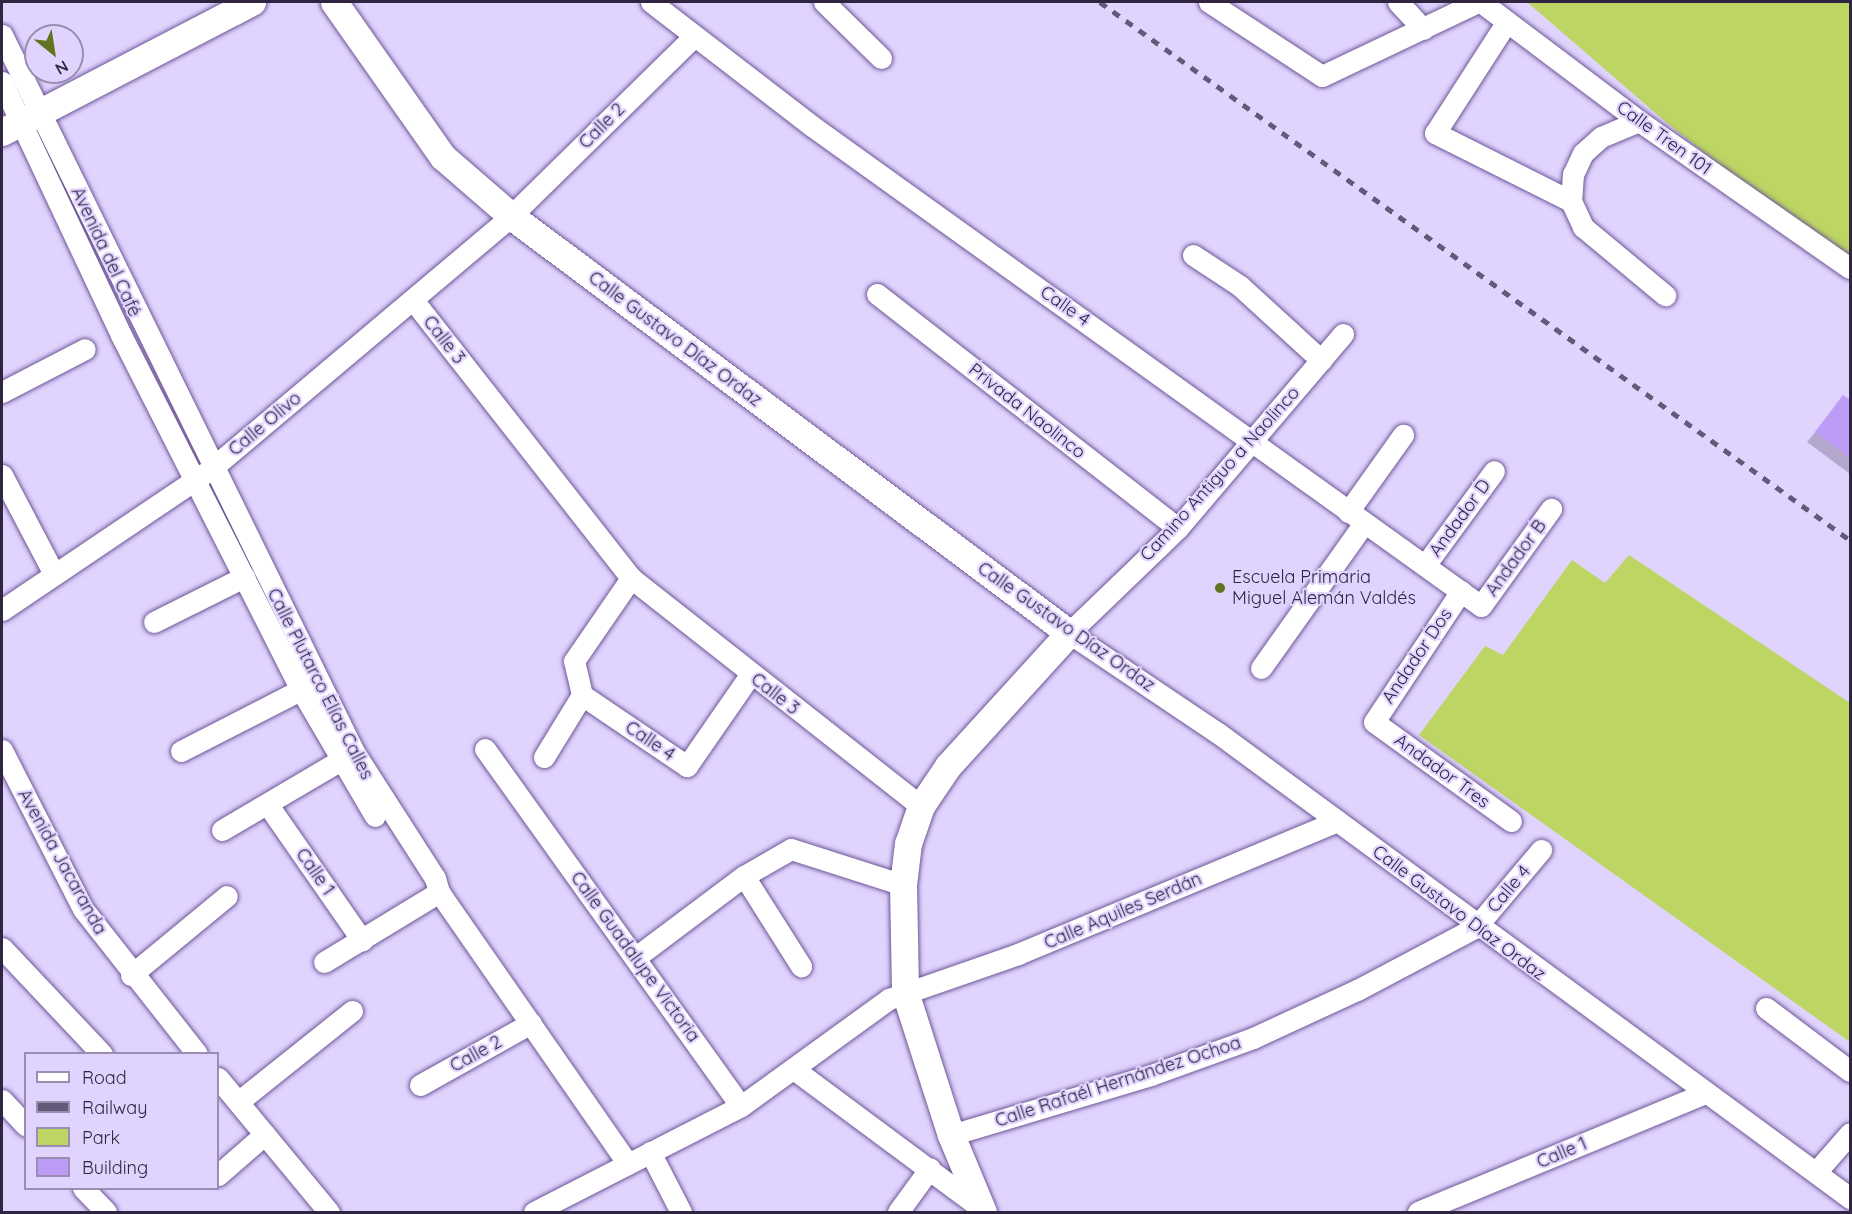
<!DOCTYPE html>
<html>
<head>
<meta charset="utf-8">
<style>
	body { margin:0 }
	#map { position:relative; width:1852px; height:1214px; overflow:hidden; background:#e0d3fe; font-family:Quicksand,sans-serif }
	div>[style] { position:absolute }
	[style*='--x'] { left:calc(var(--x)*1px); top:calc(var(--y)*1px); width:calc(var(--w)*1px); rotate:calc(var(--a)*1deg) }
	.green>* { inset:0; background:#bcd563 }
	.shadow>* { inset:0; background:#0003 }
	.building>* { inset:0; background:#bd9cf8 }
	.roads { filter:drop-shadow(0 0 2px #6e5797) drop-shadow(0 0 2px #6e5797) }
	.minor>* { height:21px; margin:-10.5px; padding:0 10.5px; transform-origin:10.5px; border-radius:10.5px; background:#fff }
	.major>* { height:27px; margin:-13.5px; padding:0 13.5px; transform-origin:13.5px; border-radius:13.5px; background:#fff }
	.rail>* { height:4.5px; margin-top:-2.25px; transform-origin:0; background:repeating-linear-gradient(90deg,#635979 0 8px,transparent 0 16px) }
	.dots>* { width:16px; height:16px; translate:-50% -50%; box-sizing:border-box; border:3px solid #e0d3fe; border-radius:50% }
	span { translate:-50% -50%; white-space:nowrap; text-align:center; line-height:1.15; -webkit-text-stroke:4.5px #e0d3fe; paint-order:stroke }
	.street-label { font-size:18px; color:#2f2541 }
	.poi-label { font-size:18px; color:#2f2541 }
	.left { translate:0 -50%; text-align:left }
	.frame { position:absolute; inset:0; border:3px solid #2f2541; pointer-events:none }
	.legend { position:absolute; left:24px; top:1052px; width:195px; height:138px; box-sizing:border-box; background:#e0d3fe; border:2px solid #998db2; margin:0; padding:8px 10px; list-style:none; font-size:18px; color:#2f2541 }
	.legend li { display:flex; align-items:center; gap:12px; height:30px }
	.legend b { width:30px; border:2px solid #998db2 }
	.north { position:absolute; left:24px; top:24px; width:60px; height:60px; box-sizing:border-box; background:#e0d3fe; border:2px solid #998db2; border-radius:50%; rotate:150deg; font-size:16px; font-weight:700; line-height:24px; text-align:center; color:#2f2541 }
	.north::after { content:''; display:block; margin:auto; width:21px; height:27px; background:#62721e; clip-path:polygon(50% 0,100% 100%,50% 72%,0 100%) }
</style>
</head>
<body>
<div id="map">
	<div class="green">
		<div style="clip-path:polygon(1527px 2px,1850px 2px,1850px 258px,1812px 238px,1667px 123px)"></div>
		<div style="clip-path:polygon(1629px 555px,1850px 703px,1850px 1042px,1419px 735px,1485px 646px,1503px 655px,1572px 560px,1605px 583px)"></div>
	</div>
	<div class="shadow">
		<div style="clip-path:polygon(1844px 397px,1850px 402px,1850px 474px,1807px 442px)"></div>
	</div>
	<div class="building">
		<div style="clip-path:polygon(1843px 395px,1850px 400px,1850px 458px,1815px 432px)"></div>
	</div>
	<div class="roads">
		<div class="minor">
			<div style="--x:651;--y:2;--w:203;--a:37.6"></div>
			<div style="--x:812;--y:126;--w:823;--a:35.66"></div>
			<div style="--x:1481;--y:606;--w:120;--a:-54.2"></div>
			<div style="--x:824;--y:2;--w:80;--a:44.5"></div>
			<div style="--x:1209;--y:2;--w:135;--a:33.2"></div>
			<div style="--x:1322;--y:76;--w:173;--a:-25.4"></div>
			<div style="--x:1398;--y:2;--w:37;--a:47"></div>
			<div style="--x:1481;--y:2;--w:198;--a:37"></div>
			<div style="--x:1639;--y:121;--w:257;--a:34.9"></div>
			<div style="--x:1506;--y:23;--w:131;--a:122.8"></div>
			<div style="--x:1435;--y:133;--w:152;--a:26.6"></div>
			<div style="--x:2;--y:35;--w:799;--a:63.85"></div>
			<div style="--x:354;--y:752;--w:150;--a:57.3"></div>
			<div style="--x:435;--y:878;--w:15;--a:74"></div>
			<div style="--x:439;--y:892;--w:331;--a:55.2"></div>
			<div style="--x:2;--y:82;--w:280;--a:64.8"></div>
			<div style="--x:121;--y:335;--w:398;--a:63.1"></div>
			<div style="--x:301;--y:690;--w:146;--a:59.6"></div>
			<div style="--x:1639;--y:121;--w:41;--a:157.2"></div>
			<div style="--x:1601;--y:137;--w:24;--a:138"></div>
			<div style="--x:1583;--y:153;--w:23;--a:115"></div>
			<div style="--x:1573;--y:174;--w:27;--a:94"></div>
			<div style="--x:1571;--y:201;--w:29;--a:65"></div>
			<div style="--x:1583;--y:227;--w:107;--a:39.7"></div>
			<div style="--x:1193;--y:255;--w:56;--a:33.4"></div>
			<div style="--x:1240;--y:286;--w:110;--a:42.4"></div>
			<div style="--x:877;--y:294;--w:381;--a:37.9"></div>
			<div style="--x:413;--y:300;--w:353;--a:51.9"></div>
			<div style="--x:631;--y:578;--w:369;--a:38.2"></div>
			<div style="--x:1343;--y:334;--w:255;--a:130.4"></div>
			<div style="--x:1178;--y:528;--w:151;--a:136.1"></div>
			<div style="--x:1069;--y:633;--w:179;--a:33.9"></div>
			<div style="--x:1218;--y:733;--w:785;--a:36.34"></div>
			<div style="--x:2;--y:392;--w:93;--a:-27.4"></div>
			<div style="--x:2;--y:475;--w:112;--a:62.3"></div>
			<div style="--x:1348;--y:512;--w:95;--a:-54.5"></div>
			<div style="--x:1426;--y:564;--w:115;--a:-53.8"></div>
			<div style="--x:1461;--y:591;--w:157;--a:123.6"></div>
			<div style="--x:1374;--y:722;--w:169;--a:35.9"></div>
			<div style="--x:2;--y:610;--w:252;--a:-34"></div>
			<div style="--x:211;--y:469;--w:392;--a:-40.1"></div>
			<div style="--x:511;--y:216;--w:255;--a:-44.5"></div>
			<div style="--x:154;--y:622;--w:101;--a:-26.6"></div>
			<div style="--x:1261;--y:668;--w:178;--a:-54.6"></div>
			<div style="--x:582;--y:695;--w:127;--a:34.1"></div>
			<div style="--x:687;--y:766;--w:111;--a:-55.3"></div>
			<div style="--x:485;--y:749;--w:439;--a:54.4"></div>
			<div style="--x:2;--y:750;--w:178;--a:63"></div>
			<div style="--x:83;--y:909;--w:184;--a:51.8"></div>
			<div style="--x:181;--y:751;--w:149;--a:-27.1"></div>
			<div style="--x:544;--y:757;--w:73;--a:-58.5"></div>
			<div style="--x:582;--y:695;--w:35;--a:-103"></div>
			<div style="--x:574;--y:661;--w:101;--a:-55.5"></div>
			<div style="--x:268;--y:805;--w:165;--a:55.2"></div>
			<div style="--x:222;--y:830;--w:150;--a:-30.5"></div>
			<div style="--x:744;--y:876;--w:107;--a:57.7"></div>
			<div style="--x:2;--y:948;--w:146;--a:46.7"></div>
			<div style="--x:636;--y:957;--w:135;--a:-36.9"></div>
			<div style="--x:744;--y:876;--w:54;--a:-29.9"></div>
			<div style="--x:791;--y:849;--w:118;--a:17.8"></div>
			<div style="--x:324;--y:962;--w:135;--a:-31.3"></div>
			<div style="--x:131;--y:975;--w:124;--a:-39.5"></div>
			<div style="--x:1766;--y:1008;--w:105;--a:36.9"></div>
			<div style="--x:795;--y:1070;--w:232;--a:36.6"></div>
			<div style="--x:218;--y:1078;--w:174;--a:50.4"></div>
			<div style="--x:420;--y:1085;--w:127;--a:-29.2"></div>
			<div style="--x:2;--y:1100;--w:35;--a:47"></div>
			<div style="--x:238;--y:1102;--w:146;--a:-38.6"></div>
			<div style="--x:951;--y:1135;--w:209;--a:-16.7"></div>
			<div style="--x:1151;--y:1075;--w:109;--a:-19.9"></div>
			<div style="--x:1253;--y:1038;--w:115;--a:-24.8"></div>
			<div style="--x:1357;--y:990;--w:135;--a:-27.9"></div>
			<div style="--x:1476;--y:927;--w:101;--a:-49.8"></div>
			<div style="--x:650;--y:1152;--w:68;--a:62.7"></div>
			<div style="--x:1817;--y:1171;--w:50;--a:-49"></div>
			<div style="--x:218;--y:1175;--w:62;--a:-41.1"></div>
			<div style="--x:83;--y:1188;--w:33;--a:46"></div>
			<div style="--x:534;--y:1212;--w:233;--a:-27.1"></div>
			<div style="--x:741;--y:1106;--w:183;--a:-35.9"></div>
			<div style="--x:889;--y:999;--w:137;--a:-19.2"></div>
			<div style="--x:1018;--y:954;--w:346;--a:-22.6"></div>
			<div style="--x:898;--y:1212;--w:54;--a:-54"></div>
			<div style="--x:1418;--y:1212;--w:312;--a:-22.5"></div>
		</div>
		<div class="major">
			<div style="--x:334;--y:2;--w:189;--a:54.9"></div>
			<div style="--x:443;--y:157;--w:90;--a:40.9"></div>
			<div style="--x:511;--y:216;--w:697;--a:36.77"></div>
			<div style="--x:1069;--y:633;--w:180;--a:132.3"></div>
			<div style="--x:948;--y:766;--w:48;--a:124"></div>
			<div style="--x:921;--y:806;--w:39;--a:109"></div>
			<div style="--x:908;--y:843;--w:42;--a:96.8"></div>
			<div style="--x:903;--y:885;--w:107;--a:88.9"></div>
			<div style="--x:905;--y:992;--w:150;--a:72.2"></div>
			<div style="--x:951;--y:1135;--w:83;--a:67.4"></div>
			<div style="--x:2;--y:132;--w:282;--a:-27.5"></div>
		</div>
	</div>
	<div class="rail">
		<div style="--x:1100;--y:2;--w:923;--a:35.65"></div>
	</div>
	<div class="dots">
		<div style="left:1220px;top:588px;background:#62721e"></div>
	</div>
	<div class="street-label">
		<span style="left:602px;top:126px;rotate:-45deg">Calle 2</span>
		<span style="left:1664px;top:138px;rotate:36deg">Calle Tren 101</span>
		<span style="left:106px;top:252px;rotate:65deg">Avenida del Café</span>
		<span style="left:1065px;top:306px;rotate:35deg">Calle 4</span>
		<span style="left:675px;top:339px;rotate:37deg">Calle Gustavo Díaz Ordaz</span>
		<span style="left:444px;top:340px;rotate:52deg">Calle 3</span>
		<span style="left:1027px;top:411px;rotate:38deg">Privada Naolinco</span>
		<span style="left:265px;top:424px;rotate:-40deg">Calle Olivo</span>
		<span style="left:1220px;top:474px;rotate:-48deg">Camino Antiguo a Naolinco</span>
		<span style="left:1460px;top:518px;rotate:-54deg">Andador D</span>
		<span style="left:1516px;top:558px;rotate:-54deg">Andador B</span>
		<span style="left:1066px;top:627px;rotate:35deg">Calle Gustavo Díaz Ordaz</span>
		<span style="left:1417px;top:656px;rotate:-56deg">Andador Dos</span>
		<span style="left:320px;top:684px;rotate:63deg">Calle Plutarco Elías Calles</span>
		<span style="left:775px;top:694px;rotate:38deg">Calle 3</span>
		<span style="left:650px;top:741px;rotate:34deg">Calle 4</span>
		<span style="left:1442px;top:771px;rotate:36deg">Andador Tres</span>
		<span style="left:62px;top:862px;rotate:61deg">Avenida Jacaranda</span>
		<span style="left:315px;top:872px;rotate:55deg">Calle 1</span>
		<span style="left:1509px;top:889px;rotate:-50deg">Calle 4</span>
		<span style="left:1123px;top:911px;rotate:-23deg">Calle Aquiles Serdán</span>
		<span style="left:1459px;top:913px;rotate:37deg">Calle Gustavo Díaz Ordaz</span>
		<span style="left:635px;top:957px;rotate:54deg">Calle Guadalupe Victoria</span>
		<span style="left:476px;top:1054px;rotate:-29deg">Calle 2</span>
		<span style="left:1118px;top:1082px;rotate:-18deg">Calle Rafaél Hernández Ochoa</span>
		<span style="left:1562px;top:1153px;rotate:-23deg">Calle 1</span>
	</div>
	<div class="poi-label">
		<span class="left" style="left:1232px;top:588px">Escuela Primaria<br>Miguel Alemán Valdés</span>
	</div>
	<div class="frame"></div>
	<ul class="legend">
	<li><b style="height:8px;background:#fff"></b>Road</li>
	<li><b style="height:8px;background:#635979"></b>Railway</li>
	<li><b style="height:16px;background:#bcd563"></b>Park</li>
	<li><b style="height:16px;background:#bd9cf8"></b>Building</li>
	</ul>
	<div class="north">N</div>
</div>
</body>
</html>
